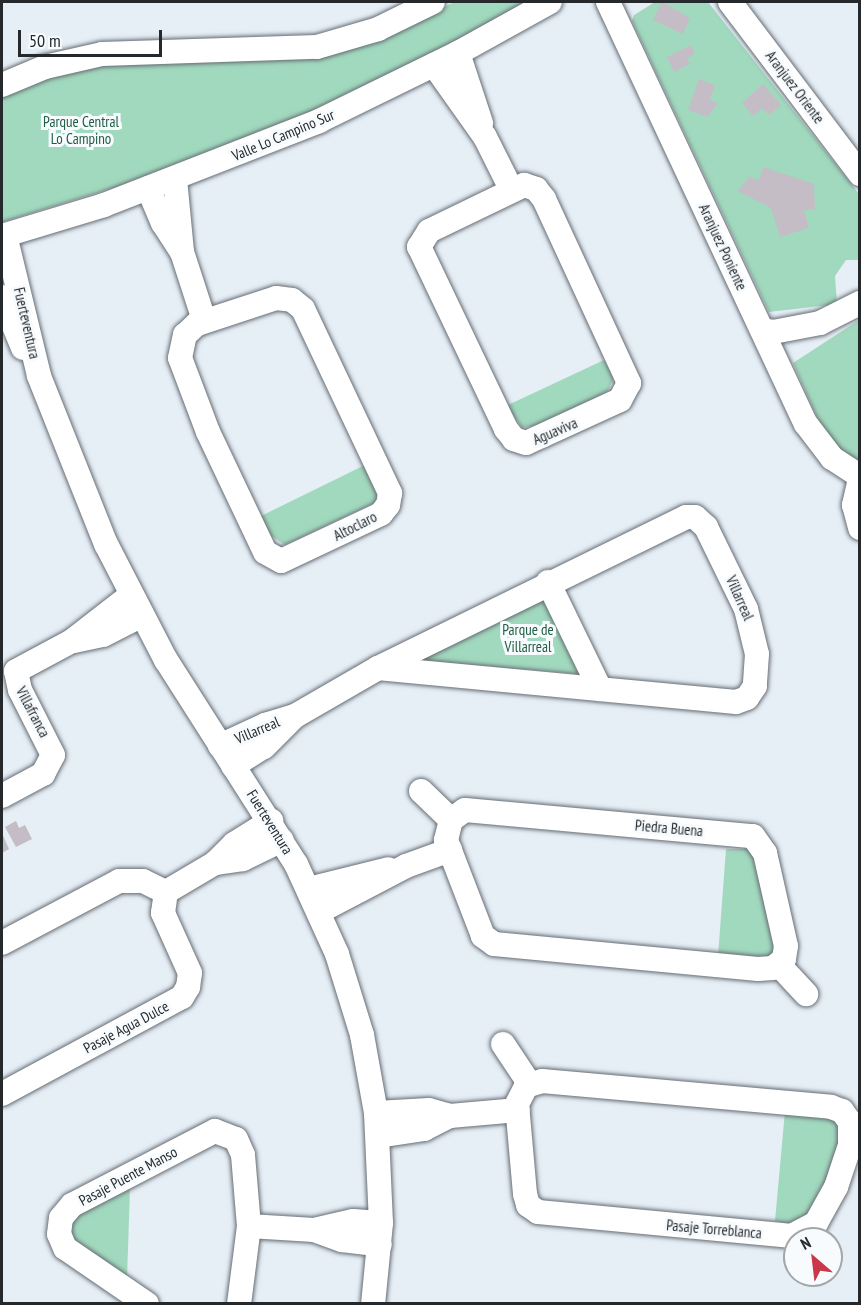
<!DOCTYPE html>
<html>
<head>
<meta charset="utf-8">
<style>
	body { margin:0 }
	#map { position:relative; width:861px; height:1305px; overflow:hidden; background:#e6eef6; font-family:"PT Sans Narrow",sans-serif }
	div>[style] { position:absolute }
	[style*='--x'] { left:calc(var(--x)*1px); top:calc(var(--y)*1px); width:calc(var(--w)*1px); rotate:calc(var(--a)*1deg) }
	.green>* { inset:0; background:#a1d9be }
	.building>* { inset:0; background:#c4bdc5 }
	.roads { filter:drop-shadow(0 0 2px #666d74) drop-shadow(0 0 2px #666d74) }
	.minor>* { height:24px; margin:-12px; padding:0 12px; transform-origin:12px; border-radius:12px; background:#fff }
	span { translate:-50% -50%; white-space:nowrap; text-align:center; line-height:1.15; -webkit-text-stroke:6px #f7fbfe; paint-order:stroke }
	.street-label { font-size:15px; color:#26292c }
	.park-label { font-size:15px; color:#215d44 }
	.frame { position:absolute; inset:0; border:3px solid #26292c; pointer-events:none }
	.north { position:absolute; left:783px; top:1227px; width:60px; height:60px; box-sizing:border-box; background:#f7fbfe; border:2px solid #a3a7aa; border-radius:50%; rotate:332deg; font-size:16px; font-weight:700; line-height:24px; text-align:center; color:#26292c }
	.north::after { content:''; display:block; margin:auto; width:21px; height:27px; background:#c83848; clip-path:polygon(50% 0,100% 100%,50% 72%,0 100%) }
	.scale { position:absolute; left:18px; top:30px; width:144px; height:27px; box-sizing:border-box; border:3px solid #26292c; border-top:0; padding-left:8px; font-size:18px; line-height:21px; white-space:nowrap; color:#26292c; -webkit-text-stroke:4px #f7fbfe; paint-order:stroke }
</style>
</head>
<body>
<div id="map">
	<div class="green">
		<div style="clip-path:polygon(454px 2px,544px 2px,316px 114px,175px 169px,2px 222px,2px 93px,66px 65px,239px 59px,418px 21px)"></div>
		<div style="clip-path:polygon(655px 2px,708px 2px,859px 194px,859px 260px,846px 260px,835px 276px,837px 304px,769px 312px,632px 21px,634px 15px)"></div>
		<div style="clip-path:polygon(859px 320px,859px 465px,841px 453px,817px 417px,793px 363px)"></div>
		<div style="clip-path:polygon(604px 360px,614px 378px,607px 392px,536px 426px,522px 427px,512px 414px,508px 405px)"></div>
		<div style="clip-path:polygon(369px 463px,380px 492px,374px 503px,285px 545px,267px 533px,259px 517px)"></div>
		<div style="clip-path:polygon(539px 598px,545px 601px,579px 674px,424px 661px,422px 657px)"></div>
		<div style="clip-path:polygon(726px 849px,754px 849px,780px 954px,776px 959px,718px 956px)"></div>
		<div style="clip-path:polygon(785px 1111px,834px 1118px,845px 1134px,815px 1209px,808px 1218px,789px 1224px,775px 1221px)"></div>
		<div style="clip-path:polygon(130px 1188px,127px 1279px,73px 1239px,67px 1226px,72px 1217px)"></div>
	</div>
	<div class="building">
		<div style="clip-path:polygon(662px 2px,690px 18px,683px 34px,653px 20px)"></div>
		<div style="clip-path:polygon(691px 45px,695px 54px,687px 58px,690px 64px,674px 72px,667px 57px)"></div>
		<div style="clip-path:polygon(699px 79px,715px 85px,710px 100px,718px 103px,708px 117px,688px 110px)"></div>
		<div style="clip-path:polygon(763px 84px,781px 105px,769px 115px,762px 108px,753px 116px,742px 103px)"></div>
		<div style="clip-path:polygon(763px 167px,814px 184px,815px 210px,804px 210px,809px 228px,780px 237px,771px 208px,738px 191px,749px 177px,759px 180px)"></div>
		<div style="clip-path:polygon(16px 821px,19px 828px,25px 825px,32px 839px,16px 847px,5px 827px)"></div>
		<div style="clip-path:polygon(2px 833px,9px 849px,2px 853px)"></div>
	</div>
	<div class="roads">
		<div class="minor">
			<div style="--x:608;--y:2;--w:466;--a:64.9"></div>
			<div style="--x:806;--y:424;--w:43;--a:52.6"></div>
			<div style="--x:832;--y:458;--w:33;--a:33"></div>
			<div style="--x:730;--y:2;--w:216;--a:52.9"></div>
			<div style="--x:458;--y:53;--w:74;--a:71.8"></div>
			<div style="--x:434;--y:65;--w:88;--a:54.7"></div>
			<div style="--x:485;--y:137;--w:58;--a:63.4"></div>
			<div style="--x:2;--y:85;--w:47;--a:-22.7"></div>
			<div style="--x:45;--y:67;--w:58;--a:-12.8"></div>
			<div style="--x:102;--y:54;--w:215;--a:-1.9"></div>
			<div style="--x:317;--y:47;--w:64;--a:-16.4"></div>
			<div style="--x:378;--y:29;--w:61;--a:-26.1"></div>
			<div style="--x:175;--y:179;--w:73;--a:84.5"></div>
			<div style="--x:524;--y:185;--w:13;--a:18"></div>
			<div style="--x:536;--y:189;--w:13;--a:51"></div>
			<div style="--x:544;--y:199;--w:203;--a:65.2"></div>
			<div style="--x:629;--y:383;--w:19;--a:118"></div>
			<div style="--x:620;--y:400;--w:103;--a:155.4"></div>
			<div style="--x:526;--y:443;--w:13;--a:-162"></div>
			<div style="--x:514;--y:439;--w:13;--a:-129"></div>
			<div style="--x:506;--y:429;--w:202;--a:-115.5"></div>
			<div style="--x:419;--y:247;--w:19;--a:-58"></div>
			<div style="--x:429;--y:231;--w:106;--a:-25.8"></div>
			<div style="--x:148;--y:188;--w:38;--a:67"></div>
			<div style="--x:163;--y:223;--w:35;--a:57"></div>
			<div style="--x:182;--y:252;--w:71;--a:72.1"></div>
			<div style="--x:5;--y:235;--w:145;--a:76.4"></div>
			<div style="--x:39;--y:376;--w:181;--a:68.3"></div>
			<div style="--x:106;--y:544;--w:131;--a:62.7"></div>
			<div style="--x:166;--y:660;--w:242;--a:57.5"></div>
			<div style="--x:296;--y:864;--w:99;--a:65.5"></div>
			<div style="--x:337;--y:954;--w:85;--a:72.8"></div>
			<div style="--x:362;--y:1035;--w:79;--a:79.8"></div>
			<div style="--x:376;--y:1113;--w:110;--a:87.4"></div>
			<div style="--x:381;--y:1223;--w:81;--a:95.6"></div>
			<div style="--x:2;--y:236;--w:107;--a:-16.9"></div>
			<div style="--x:104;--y:205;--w:231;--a:-21.3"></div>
			<div style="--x:319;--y:121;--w:155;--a:-26.1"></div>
			<div style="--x:458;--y:53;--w:105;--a:-29"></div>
			<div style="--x:2;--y:297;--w:55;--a:67.6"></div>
			<div style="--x:276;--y:298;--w:16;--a:7"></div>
			<div style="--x:292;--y:300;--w:14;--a:39"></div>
			<div style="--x:303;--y:309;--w:204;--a:64.7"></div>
			<div style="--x:390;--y:493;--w:12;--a:99"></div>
			<div style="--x:388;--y:505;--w:11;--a:128"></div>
			<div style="--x:381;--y:514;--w:110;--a:154.8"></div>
			<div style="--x:281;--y:561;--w:18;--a:-151"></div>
			<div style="--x:265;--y:552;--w:133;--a:-115.4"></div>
			<div style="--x:208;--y:432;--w:79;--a:-110.7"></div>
			<div style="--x:180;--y:358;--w:24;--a:-78"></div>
			<div style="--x:185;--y:335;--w:16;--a:-43"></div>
			<div style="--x:197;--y:324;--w:83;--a:-18.2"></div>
			<div style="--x:762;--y:330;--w:11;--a:10"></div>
			<div style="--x:773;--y:332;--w:48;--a:-10.8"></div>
			<div style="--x:820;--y:323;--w:45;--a:-26.6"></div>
			<div style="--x:860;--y:479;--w:27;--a:103"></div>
			<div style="--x:854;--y:505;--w:24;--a:75"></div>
			<div style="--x:548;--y:582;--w:119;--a:64.1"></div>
			<div style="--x:74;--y:641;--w:30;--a:-12"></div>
			<div style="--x:103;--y:635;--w:44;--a:-27.1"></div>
			<div style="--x:16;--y:671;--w:64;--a:-28.2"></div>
			<div style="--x:72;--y:641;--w:75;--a:-37.9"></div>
			<div style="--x:220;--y:746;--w:50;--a:-25"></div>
			<div style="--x:265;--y:725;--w:31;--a:-17"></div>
			<div style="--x:233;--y:766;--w:36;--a:-32"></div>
			<div style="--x:264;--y:747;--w:44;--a:-45"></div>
			<div style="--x:295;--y:716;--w:96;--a:-30"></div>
			<div style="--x:378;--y:668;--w:343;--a:-26.1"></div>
			<div style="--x:686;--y:517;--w:9;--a:0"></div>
			<div style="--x:695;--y:517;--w:15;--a:42"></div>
			<div style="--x:706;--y:527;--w:91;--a:64"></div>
			<div style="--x:746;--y:609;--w:46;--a:76.3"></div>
			<div style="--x:757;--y:654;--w:32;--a:94"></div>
			<div style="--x:755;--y:686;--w:14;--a:124"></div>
			<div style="--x:747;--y:698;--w:12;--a:160"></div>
			<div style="--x:736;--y:702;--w:360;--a:-174.6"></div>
			<div style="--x:421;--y:791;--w:42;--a:44"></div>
			<div style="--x:2;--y:796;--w:47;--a:-28.2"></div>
			<div style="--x:43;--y:774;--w:21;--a:-62"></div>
			<div style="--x:53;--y:755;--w:73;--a:-116.9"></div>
			<div style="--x:20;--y:690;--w:19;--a:-102"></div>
			<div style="--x:465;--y:810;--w:289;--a:5.2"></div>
			<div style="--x:753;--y:836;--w:21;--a:55"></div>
			<div style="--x:765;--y:853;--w:95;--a:77.3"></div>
			<div style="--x:786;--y:946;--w:13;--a:99"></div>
			<div style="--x:784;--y:959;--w:14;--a:141"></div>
			<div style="--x:773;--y:968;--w:15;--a:176"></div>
			<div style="--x:758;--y:969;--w:265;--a:-174.6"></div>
			<div style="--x:494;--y:944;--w:14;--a:-144"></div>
			<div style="--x:483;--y:936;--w:103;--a:-111.1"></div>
			<div style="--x:446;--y:840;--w:21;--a:-76"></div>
			<div style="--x:451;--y:820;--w:17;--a:-36"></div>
			<div style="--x:215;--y:863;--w:27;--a:-45"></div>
			<div style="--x:234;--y:844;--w:44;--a:-31.9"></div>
			<div style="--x:309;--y:889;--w:82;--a:-14"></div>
			<div style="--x:320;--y:911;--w:97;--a:-27.6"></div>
			<div style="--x:406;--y:866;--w:47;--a:-20"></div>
			<div style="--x:2;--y:943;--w:132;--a:-27.9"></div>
			<div style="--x:119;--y:881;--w:24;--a:0"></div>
			<div style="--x:143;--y:881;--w:25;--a:26"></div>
			<div style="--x:779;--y:965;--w:40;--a:47"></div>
			<div style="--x:503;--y:1044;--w:47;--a:56.3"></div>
			<div style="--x:542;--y:1081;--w:290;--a:5.1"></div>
			<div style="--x:831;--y:1107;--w:12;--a:20"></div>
			<div style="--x:842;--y:1111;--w:14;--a:54"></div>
			<div style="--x:850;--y:1122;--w:23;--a:90"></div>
			<div style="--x:850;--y:1145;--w:44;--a:108.4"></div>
			<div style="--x:836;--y:1187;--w:41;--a:119.1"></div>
			<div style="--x:816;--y:1223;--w:27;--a:152"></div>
			<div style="--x:792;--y:1236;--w:255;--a:-174.6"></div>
			<div style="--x:538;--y:1212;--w:12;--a:-145"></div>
			<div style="--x:528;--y:1205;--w:11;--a:-105"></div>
			<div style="--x:525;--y:1194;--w:90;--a:-95.1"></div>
			<div style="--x:517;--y:1104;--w:20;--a:-63"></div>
			<div style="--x:526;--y:1086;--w:17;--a:-17"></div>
			<div style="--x:2;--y:1094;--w:204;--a:-28.3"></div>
			<div style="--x:182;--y:997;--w:12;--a:-59"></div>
			<div style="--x:188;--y:987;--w:14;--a:-82"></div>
			<div style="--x:190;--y:973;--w:66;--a:-114.2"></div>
			<div style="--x:163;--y:913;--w:21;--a:-82"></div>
			<div style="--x:166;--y:892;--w:57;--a:-30.6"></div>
			<div style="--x:215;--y:863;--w:28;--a:-8"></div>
			<div style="--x:243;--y:859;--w:43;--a:-26"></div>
			<div style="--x:376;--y:1113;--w:53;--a:-3.2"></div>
			<div style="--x:429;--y:1110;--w:22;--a:16"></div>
			<div style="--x:378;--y:1136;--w:47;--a:-8.7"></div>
			<div style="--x:424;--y:1129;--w:29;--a:-27"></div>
			<div style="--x:450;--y:1116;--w:68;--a:-5"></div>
			<div style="--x:249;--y:1226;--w:65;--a:3.5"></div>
			<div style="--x:314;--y:1230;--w:40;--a:-13"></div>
			<div style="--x:353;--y:1221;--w:28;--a:4"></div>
			<div style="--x:314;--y:1230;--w:30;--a:20"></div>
			<div style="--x:342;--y:1240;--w:38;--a:7"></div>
			<div style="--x:147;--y:1304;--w:99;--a:-145.7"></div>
			<div style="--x:65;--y:1248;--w:15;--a:-113"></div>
			<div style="--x:59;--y:1234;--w:16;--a:-83"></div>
			<div style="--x:61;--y:1218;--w:17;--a:-50"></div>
			<div style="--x:72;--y:1205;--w:161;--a:-27.4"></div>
			<div style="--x:215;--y:1131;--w:22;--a:21"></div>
			<div style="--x:236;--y:1139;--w:17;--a:66"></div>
			<div style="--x:243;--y:1155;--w:71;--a:85.2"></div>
			<div style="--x:249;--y:1226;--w:79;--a:97.3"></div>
		</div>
	</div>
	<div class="street-label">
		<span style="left:795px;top:87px;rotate:53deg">Aranjuez Oriente</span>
		<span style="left:283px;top:135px;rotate:-23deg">Valle Lo Campino Sur</span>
		<span style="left:723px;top:247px;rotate:65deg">Aranjuez Poniente</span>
		<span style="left:27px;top:323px;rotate:77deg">Fuerteventura</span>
		<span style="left:555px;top:431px;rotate:-23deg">Aguaviva</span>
		<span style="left:355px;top:526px;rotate:-27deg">Altoclaro</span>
		<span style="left:740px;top:598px;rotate:66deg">Villarreal</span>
		<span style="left:33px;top:712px;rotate:62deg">Villafranca</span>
		<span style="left:257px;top:730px;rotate:-23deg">Villarreal</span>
		<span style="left:270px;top:822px;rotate:58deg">Fuerteventura</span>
		<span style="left:669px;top:828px;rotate:5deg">Piedra Buena</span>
		<span style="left:126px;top:1027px;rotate:-28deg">Pasaje Agua Dulce</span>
		<span style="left:128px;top:1176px;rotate:-28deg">Pasaje Puente Manso</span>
		<span style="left:714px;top:1229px;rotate:5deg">Pasaje Torreblanca</span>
	</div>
	<div class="park-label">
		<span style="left:81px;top:130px">Parque Central<br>Lo Campino</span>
		<span style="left:528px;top:638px">Parque de<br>Villarreal</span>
	</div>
	<div class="frame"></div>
	<div class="north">N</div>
	<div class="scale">50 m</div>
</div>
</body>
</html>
